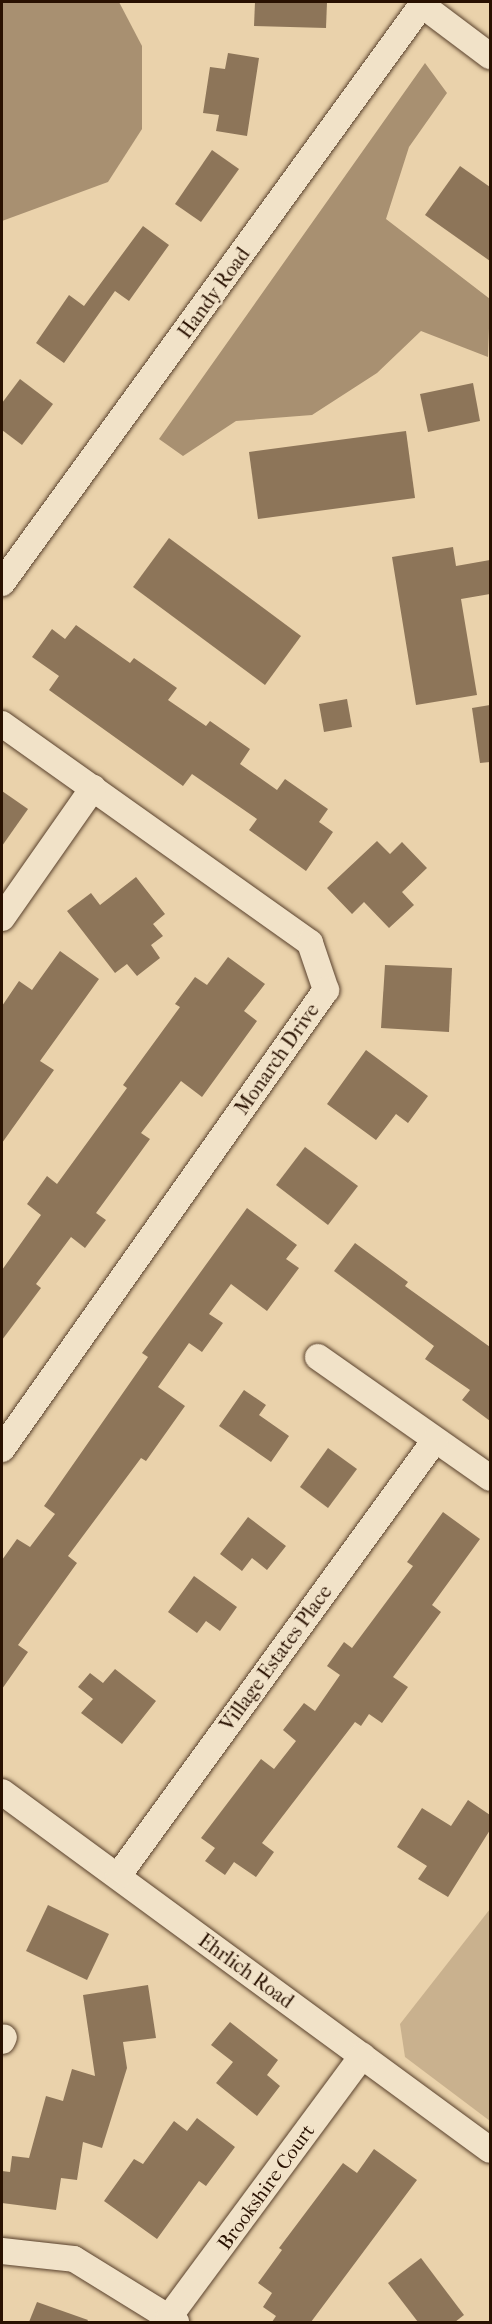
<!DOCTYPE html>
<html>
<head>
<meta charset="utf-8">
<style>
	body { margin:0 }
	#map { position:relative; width:492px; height:2324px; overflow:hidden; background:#ead2ab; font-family:"IM FELL French Canon",serif }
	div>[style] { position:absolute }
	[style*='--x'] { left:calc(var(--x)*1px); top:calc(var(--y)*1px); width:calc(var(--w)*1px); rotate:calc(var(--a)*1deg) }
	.green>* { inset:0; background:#c9b18e }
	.water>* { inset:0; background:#a89071 }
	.building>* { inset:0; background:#8d7559 }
	.roads { filter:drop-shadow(0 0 2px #59412c) drop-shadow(0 0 2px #59412c) }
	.minor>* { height:26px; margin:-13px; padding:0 13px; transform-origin:13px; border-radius:13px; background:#f1e2c8 }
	span { translate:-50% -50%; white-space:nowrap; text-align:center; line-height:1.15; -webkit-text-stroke:5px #f1e2c8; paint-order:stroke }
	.street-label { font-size:20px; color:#291101 }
	.frame { position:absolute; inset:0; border:3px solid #291101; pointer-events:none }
</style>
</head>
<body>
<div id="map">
	<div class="green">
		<div style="clip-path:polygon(490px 1909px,490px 2121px,405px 2057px,400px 2024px)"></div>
	</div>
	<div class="water">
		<div style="clip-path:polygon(2px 2px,119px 2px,142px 46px,142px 129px,108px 182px,2px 221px)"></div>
		<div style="clip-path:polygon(425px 63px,447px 93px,409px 147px,386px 219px,490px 299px,488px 357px,421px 331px,377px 373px,312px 415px,236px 421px,183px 456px,159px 439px)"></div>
	</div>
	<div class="building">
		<div style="clip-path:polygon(255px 2px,327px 2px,326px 28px,254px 26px)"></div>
		<div style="clip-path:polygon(228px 53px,259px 58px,247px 136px,216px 131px,219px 115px,203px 113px,210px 67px,225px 69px)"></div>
		<div style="clip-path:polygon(212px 150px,239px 169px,201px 222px,175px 204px)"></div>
		<div style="clip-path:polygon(460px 166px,490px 187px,490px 261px,425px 215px)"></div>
		<div style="clip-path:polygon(143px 226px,169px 245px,129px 301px,115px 291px,64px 363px,36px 343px,69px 295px,84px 306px)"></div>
		<div style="clip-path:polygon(20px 379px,53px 404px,22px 445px,2px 430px,2px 403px)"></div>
		<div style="clip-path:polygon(473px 383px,480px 421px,428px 432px,420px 394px)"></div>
		<div style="clip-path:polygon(406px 431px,415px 498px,258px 519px,249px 452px)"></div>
		<div style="clip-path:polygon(169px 538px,301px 636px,265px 685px,133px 587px)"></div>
		<div style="clip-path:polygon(453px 547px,456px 566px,490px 560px,490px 594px,461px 599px,477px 695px,416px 705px,392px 557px)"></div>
		<div style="clip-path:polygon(76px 625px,130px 663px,134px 658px,177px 688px,168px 700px,206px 726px,210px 721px,250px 749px,240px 764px,277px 790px,285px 779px,328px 809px,319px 822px,333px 832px,306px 871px,249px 830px,257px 819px,192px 774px,183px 786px,49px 690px,59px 676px,32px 657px,52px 629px,65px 639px)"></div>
		<div style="clip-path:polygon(347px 699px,352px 727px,324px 732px,319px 704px)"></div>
		<div style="clip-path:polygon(490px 705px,490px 762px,480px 763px,472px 708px)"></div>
		<div style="clip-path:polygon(2px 791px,28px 809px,2px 846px)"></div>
		<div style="clip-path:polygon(377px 841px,390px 854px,402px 842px,427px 868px,402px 892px,414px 905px,389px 928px,364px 902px,352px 914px,327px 888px)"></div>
		<div style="clip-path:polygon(136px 877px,165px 914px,153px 924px,163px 936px,151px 945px,160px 958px,137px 976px,127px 964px,115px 973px,67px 911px,91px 893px,100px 905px)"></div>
		<div style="clip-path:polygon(60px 951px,99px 979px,40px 1061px,54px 1070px,2px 1143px,2px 1006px,19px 981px,32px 990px)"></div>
		<div style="clip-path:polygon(228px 957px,265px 984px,244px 1011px,257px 1021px,202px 1097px,181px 1081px,141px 1133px,150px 1139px,96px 1213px,106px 1220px,85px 1248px,71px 1237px,36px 1284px,41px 1288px,2px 1340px,2px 1270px,41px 1215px,27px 1204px,47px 1176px,57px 1184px,127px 1088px,123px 1085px,180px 1007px,175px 1004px,195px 977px,207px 985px)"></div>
		<div style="clip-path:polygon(385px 965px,452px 968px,449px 1032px,381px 1028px)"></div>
		<div style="clip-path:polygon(366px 1050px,428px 1096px,408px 1123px,396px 1114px,376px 1140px,327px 1104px)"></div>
		<div style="clip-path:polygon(305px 1147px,358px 1186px,328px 1225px,276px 1185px)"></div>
		<div style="clip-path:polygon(247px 1208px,297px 1245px,286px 1259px,299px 1268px,267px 1311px,231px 1284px,209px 1314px,223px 1323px,202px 1352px,189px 1343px,158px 1387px,185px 1406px,146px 1461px,141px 1458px,68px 1556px,77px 1563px,18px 1645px,28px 1652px,2px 1689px,2px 1560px,17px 1539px,30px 1547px,55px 1514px,44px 1506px,148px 1357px,142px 1353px)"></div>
		<div style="clip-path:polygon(355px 1243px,408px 1282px,405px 1286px,490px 1347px,490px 1421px,462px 1400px,470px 1390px,425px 1359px,434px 1346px,334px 1271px)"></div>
		<div style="clip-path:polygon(244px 1390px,266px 1405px,259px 1415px,289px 1436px,271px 1462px,219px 1426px)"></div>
		<div style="clip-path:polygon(328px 1448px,357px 1469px,328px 1508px,300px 1487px)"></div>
		<div style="clip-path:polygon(443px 1512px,480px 1539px,432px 1605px,441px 1612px,393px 1677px,408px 1687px,382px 1723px,369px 1714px,361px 1726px,355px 1722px,262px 1843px,274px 1852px,256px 1877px,234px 1862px,225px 1875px,205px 1861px,215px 1848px,201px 1838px,261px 1759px,274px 1769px,296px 1741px,283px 1730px,304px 1703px,315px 1711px,340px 1675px,327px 1666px,344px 1642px,352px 1648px,413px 1566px,407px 1562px)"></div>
		<div style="clip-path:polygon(248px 1517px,286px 1546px,267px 1570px,252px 1558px,242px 1571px,220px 1554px)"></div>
		<div style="clip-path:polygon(194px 1576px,237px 1607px,220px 1631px,206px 1621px,197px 1633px,168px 1612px)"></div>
		<div style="clip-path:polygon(115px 1669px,156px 1701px,122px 1744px,81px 1713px,93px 1699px,78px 1687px,90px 1673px,103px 1683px)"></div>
		<div style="clip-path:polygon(468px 1800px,490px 1815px,490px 1830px,448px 1897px,418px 1879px,427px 1866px,397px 1847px,422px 1808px,451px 1826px)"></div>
		<div style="clip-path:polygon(48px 1905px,109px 1934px,87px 1980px,26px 1951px)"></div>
		<div style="clip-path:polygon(148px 1985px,156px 2038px,123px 2042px,127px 2068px,102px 2148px,83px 2142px,77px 2180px,61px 2178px,56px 2210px,2px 2203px,2px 2171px,10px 2172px,12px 2156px,29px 2158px,46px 2096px,63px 2101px,72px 2069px,95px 2076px,83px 1995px)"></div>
		<div style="clip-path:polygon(230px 2022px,278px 2060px,267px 2075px,280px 2086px,257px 2116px,216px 2083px,233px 2062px,211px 2045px)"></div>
		<div style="clip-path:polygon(197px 2118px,235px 2147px,206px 2186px,199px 2181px,157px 2239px,104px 2201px,134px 2159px,143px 2164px,174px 2121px,187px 2131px)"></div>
		<div style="clip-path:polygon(374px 2149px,417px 2180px,311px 2322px,272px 2322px,276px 2316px,263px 2307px,272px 2293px,258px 2283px,282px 2250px,279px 2248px,343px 2163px,357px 2173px)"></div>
		<div style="clip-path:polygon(421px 2258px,464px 2315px,455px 2322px,418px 2322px,388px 2283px)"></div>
		<div style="clip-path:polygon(37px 2302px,88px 2320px,87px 2322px,29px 2322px)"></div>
	</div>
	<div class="roads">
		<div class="minor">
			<div style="--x:422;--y:5;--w:85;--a:36.9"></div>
			<div style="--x:2;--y:583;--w:718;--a:-54.01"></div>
			<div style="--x:2;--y:724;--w:378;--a:35.4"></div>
			<div style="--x:310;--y:943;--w:50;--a:71.2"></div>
			<div style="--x:326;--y:990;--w:562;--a:125.22"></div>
			<div style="--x:2;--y:918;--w:159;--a:-55"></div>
			<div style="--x:318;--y:1357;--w:210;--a:35.1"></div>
			<div style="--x:2;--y:1792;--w:605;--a:36.26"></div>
			<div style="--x:118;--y:1876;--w:539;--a:-53.98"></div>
			<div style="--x:2;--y:2041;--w:4;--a:-63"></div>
			<div style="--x:2;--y:2251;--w:72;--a:6.3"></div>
			<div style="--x:74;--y:2259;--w:120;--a:31.7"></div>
			<div style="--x:169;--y:2317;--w:325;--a:-53.5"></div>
		</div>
	</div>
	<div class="street-label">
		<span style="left:214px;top:293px;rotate:-54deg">Handy Road</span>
		<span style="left:277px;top:1059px;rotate:-55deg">Monarch Drive</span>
		<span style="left:276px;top:1658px;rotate:-54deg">Village Estates Place</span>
		<span style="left:246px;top:1971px;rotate:36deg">Ehrlich Road</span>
		<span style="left:266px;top:2187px;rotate:-54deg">Brookshire Court</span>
	</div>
	<div class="frame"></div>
</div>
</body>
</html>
